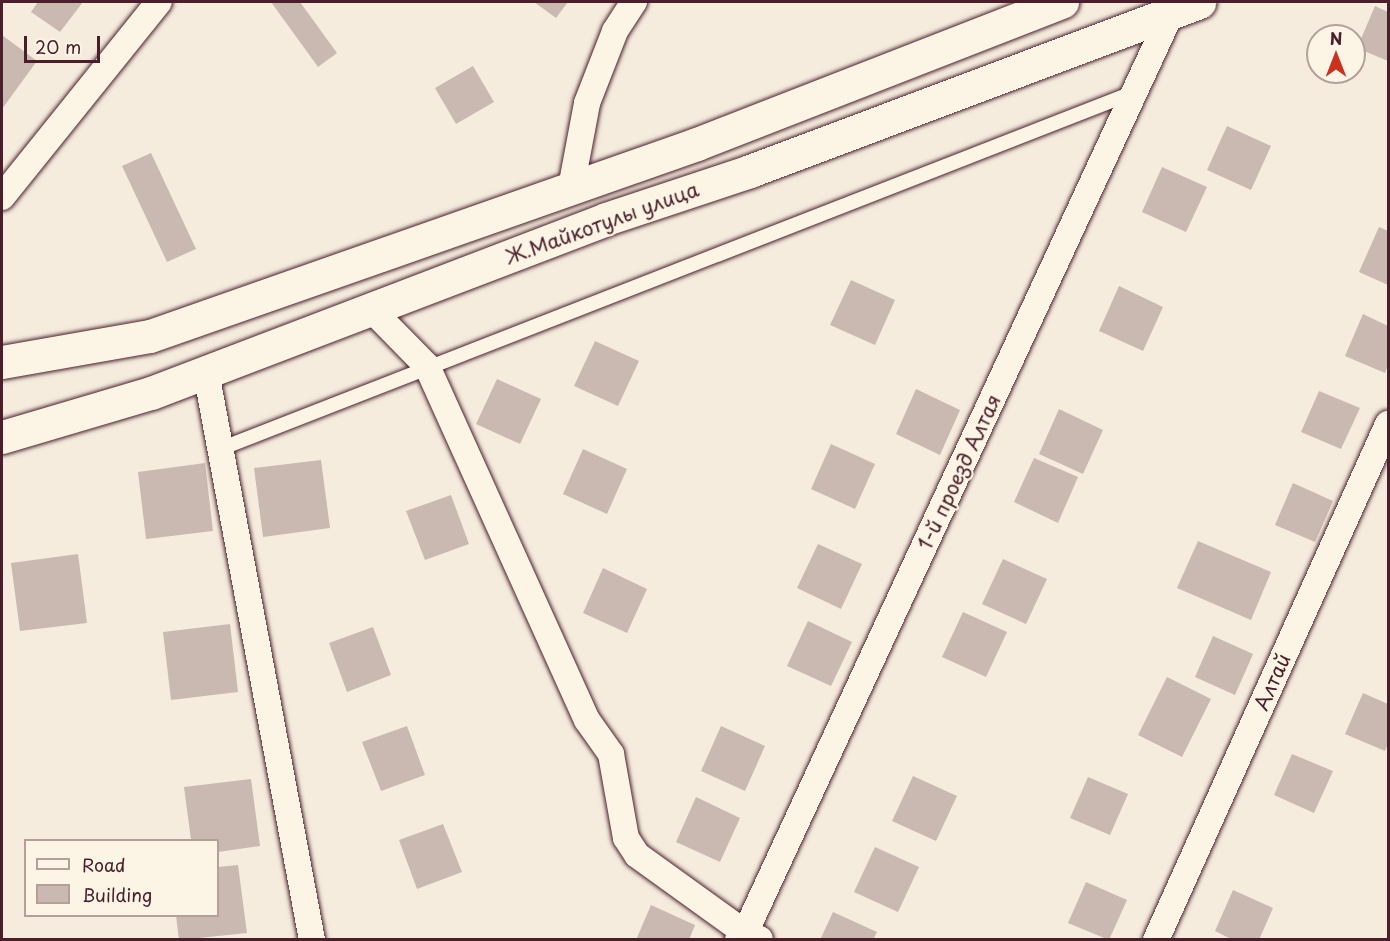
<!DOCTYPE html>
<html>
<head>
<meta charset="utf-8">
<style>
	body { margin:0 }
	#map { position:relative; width:1390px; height:941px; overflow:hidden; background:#f5ecde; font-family:"Playpen Sans",sans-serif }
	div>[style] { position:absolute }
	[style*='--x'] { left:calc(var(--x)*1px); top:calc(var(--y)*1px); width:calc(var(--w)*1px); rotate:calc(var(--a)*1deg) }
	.building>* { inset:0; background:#cab9b1 }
	.roads { filter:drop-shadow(0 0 2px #4a1f2b) drop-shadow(0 0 2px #4a1f2b) }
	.service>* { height:14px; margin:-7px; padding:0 7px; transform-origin:7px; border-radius:7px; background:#fcf5e5 }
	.minor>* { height:26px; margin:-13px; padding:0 13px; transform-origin:13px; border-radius:13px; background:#fcf5e5 }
	.tertiary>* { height:33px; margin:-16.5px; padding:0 16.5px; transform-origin:16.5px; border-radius:16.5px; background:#fcf5e5 }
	span { translate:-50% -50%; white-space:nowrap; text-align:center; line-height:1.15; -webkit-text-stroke:4.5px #fcf5e5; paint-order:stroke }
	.street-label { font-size:20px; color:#4a1f2b }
	.frame { position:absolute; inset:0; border:3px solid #4a1f2b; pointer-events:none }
	.legend { position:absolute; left:24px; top:839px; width:195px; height:78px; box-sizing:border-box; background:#fcf5e5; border:2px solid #b59f9b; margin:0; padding:8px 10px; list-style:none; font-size:18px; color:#4a1f2b }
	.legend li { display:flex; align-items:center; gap:12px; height:30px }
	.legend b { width:30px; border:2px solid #b59f9b }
	.north { position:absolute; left:1306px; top:24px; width:60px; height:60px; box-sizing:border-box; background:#fcf5e5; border:2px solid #b59f9b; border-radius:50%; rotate:0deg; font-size:16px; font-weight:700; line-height:24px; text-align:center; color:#4a1f2b }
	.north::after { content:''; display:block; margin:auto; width:21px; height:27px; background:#c8321e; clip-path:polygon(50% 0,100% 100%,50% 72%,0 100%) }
	.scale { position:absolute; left:24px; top:36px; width:76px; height:27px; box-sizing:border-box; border:3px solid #4a1f2b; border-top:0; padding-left:8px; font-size:18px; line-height:21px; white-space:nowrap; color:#4a1f2b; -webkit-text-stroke:4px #fcf5e5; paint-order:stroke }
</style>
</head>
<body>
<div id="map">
	<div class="building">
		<div style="clip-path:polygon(38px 2px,83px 2px,60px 32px,31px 12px)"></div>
		<div style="clip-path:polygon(271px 2px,300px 2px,337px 53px,318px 67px)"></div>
		<div style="clip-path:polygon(534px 2px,568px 2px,556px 18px)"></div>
		<div style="clip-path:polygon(1375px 6px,1388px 12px,1388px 61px,1357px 48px)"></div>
		<div style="clip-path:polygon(2px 35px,37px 61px,2px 109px)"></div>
		<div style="clip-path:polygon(473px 66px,494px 102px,456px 124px,435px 88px)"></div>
		<div style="clip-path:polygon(1227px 126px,1271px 146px,1251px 190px,1207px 170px)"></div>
		<div style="clip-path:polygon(151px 153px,196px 249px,167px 262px,122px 166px)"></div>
		<div style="clip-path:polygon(1162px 167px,1207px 187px,1186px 232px,1142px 212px)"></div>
		<div style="clip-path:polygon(1379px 227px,1388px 231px,1388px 285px,1359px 272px)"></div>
		<div style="clip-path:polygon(851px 280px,895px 300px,875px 345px,830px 325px)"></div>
		<div style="clip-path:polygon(1119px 286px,1163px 307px,1143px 351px,1099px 331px)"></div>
		<div style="clip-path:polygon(1363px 314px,1388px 326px,1388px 365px,1385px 373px,1345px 356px)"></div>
		<div style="clip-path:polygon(595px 341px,639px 361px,618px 406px,574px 386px)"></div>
		<div style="clip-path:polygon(497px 379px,541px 399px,520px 444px,476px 424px)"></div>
		<div style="clip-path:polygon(916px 389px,960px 410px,940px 455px,896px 434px)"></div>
		<div style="clip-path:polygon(1319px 391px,1360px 408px,1341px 449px,1301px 432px)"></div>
		<div style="clip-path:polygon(1059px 409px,1103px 430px,1083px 474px,1039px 454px)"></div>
		<div style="clip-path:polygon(831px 444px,875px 464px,855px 509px,811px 489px)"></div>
		<div style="clip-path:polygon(583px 449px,627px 469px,607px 514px,563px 494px)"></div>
		<div style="clip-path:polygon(1034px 458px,1078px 477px,1058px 523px,1014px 502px)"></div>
		<div style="clip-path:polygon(321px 460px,330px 528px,263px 537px,254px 468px)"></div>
		<div style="clip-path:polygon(205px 463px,213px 531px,146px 539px,138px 472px)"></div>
		<div style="clip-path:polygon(1293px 483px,1333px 501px,1315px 542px,1275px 525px)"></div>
		<div style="clip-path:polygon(451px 495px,469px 544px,425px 560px,406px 511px)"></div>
		<div style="clip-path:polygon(1198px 541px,1271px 572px,1251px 620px,1177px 588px)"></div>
		<div style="clip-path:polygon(818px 544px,862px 564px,841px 609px,797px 588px)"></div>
		<div style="clip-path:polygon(78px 554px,87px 623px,20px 631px,11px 563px)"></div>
		<div style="clip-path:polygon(1003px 559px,1047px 579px,1026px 624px,982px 604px)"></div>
		<div style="clip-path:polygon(603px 568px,647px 589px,627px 633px,583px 613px)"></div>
		<div style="clip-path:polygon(963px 612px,1007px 632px,986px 677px,942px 657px)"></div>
		<div style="clip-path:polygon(808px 621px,852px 642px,831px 686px,787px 666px)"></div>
		<div style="clip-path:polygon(230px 624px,238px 692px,171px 700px,163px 632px)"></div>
		<div style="clip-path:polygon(373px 627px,391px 675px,347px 692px,329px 643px)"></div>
		<div style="clip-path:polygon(1213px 636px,1253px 654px,1235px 695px,1195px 677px)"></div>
		<div style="clip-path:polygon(1167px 677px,1211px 699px,1182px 757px,1138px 735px)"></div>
		<div style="clip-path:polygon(1363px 693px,1388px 704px,1388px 743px,1385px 751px,1345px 734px)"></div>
		<div style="clip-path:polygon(407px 726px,425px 775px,381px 791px,362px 742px)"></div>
		<div style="clip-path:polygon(721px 726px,765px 746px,745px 791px,701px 771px)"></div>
		<div style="clip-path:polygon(1292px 754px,1333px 771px,1314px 813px,1274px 795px)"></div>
		<div style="clip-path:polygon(913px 776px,957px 796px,936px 841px,892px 821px)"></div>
		<div style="clip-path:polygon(1088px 777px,1128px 794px,1110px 835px,1070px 818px)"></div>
		<div style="clip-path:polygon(251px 779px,260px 846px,218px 852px,218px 840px,191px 840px,184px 787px)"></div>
		<div style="clip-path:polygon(696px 797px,740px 818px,720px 862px,676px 842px)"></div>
		<div style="clip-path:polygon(443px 824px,462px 872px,417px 889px,399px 840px)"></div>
		<div style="clip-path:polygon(875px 847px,919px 867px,898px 912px,854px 892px)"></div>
		<div style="clip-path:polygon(238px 865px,247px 933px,179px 940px,176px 916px,218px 916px,218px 867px)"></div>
		<div style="clip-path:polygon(1086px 882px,1127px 900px,1109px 940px,1068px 923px)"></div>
		<div style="clip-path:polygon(1233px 890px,1273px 908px,1259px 940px,1233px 940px,1215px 931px)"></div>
		<div style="clip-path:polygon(651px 905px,695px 925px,689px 940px,636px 940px)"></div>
		<div style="clip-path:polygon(833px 912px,877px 932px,873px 940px,820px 940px)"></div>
	</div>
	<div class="roads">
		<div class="service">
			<div style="--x:220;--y:449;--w:979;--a:-21.32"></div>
		</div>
		<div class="minor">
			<div style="--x:571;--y:188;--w:86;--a:-79.3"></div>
			<div style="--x:587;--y:103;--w:77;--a:-68.7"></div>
			<div style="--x:615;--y:31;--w:35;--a:-57"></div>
			<div style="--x:2;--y:197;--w:250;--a:-51.2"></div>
			<div style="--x:371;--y:309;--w:80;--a:45.5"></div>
			<div style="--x:427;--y:366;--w:388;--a:65.7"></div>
			<div style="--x:587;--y:720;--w:42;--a:54.8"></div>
			<div style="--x:611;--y:754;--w:85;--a:79.9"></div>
			<div style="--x:626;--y:838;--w:20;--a:57"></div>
			<div style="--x:637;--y:855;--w:133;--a:35.8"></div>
			<div style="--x:745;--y:933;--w:16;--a:22"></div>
			<div style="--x:206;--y:372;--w:578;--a:79.43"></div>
			<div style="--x:738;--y:940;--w:10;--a:-45"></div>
			<div style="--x:745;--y:933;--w:1016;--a:-65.15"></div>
			<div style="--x:1156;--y:940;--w:566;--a:-65.79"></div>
		</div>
		<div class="tertiary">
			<div style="--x:2;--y:362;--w:150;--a:-10"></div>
			<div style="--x:150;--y:336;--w:580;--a:-19.34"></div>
			<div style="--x:697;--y:144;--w:392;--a:-21.3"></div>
			<div style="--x:2;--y:437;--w:155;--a:-16.5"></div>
			<div style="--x:151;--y:393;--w:487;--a:-20.9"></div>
			<div style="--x:606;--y:219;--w:152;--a:-18.4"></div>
			<div style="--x:750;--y:171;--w:480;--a:-20.6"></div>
		</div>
	</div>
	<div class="street-label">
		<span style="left:602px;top:223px;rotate:-20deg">Ж.Майкотулы улица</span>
		<span style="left:959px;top:472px;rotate:-65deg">1-й проезд Алтая</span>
		<span style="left:1272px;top:682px;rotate:-66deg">Алтай</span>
	</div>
	<div class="frame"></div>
	<ul class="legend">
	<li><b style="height:8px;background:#fcf5e5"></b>Road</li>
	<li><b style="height:16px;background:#cab9b1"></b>Building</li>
	</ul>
	<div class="north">N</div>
	<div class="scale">20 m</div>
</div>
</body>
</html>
